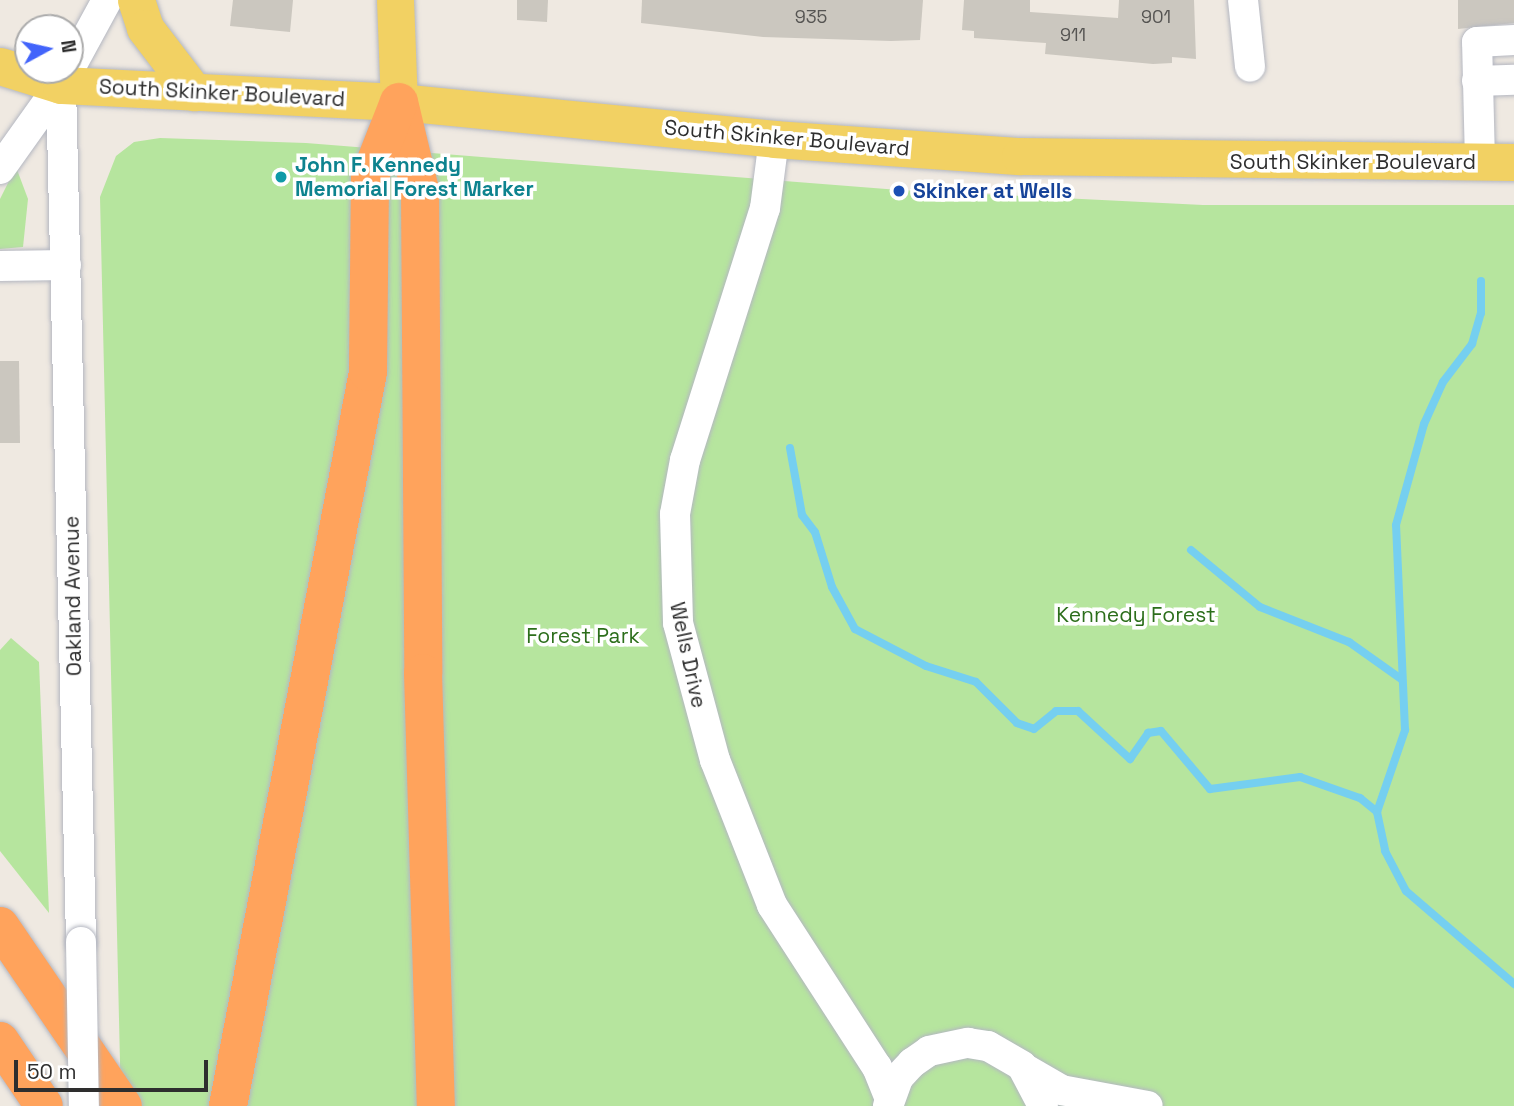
<!DOCTYPE html>
<html>
<head>
<meta charset="utf-8">
<style>
	body { margin:0 }
	#map { position:relative; width:1514px; height:1106px; overflow:hidden; background:#efe9e1; font-family:"Space Grotesk",sans-serif }
	div>[style] { position:absolute }
	[style*='--x'] { left:calc(var(--x)*1px); top:calc(var(--y)*1px); width:calc(var(--w)*1px); rotate:calc(var(--a)*1deg) }
	.green>* { inset:0; background:#b6e59e }
	.stream>* { height:8px; margin:-4px; padding:0 4px; transform-origin:4px; border-radius:4px; background:#75cff0 }
	.building>* { inset:0; background:#cbc7bf }
	.roads { filter:drop-shadow(0 0 2px #b4b7c1) drop-shadow(0 0 2px #b4b7c1) }
	.minor>* { height:30px; margin:-15px; padding:0 15px; transform-origin:15px; border-radius:15px; background:#fff }
	.major>* { height:37px; margin:-18.5px; padding:0 18.5px; transform-origin:18.5px; border-radius:18.5px; background:#f2d163 }
	.highway>* { height:38px; margin:-19px; padding:0 19px; transform-origin:19px; border-radius:19px; background:#ffa35c }
	.bridges { filter:drop-shadow(0 0 2px #b4b7c1) drop-shadow(0 0 2px #b4b7c1) }
	.minor-bridge>* { height:30px; margin:-15px; padding:0 15px; transform-origin:15px; border-radius:15px; background:#fff }
	.dots>* { width:19px; height:19px; translate:-50% -50%; box-sizing:border-box; border:4px solid #fff; border-radius:50% }
	span { translate:-50% -50%; white-space:nowrap; text-align:center; line-height:1.15; -webkit-text-stroke:7px #fff; paint-order:stroke }
	.number-label { font-size:18px; color:#555452 }
	.number-label span { -webkit-text-stroke-width:0 }
	.street-label { font-size:21px; color:#2e2e2e }
	.culture-label { font-size:21px; color:#0d838f; font-weight:700 }
	.left { translate:0 -50%; text-align:left }
	.transit-label { font-size:21px; color:#164399; font-weight:700 }
	.park-label { font-size:21px; color:#2c6e1b }
	.north { position:absolute; left:14px; top:14px; width:70px; height:70px; box-sizing:border-box; background:#fff; border:2px solid #ababab; border-radius:50%; rotate:82deg; font-size:19px; font-weight:700; line-height:28px; text-align:center; color:#2e2e2e }
	.north::after { content:''; display:block; margin:auto; width:24px; height:32px; background:#4264fb; clip-path:polygon(50% 0,100% 100%,50% 72%,0 100%) }
	.scale { position:absolute; left:14px; top:1060px; width:194px; height:32px; box-sizing:border-box; border:4px solid #2e2e2e; border-top:0; padding-left:9px; font-size:21px; line-height:24px; white-space:nowrap; color:#2e2e2e; -webkit-text-stroke:5px #fff; paint-order:stroke }
</style>
</head>
<body>
<div id="map">
	<div class="green">
		<div style="clip-path:polygon(160px 138px,306px 143px,899px 190px,1203px 205px,1514px 205px,1514px 1106px,121px 1106px,100px 197px,116px 156px,134px 142px)"></div>
		<div style="clip-path:polygon(16px 167px,28px 199px,23px 247px,0 249px,0 199px)"></div>
		<div style="clip-path:polygon(11px 638px,39px 662px,49px 913px,0 851px,0 650px)"></div>
	</div>
	<div class="stream">
		<div style="--x:790;--y:448;--w:68;--a:79.8"></div>
		<div style="--x:802;--y:515;--w:21;--a:53"></div>
		<div style="--x:815;--y:532;--w:58;--a:72.8"></div>
		<div style="--x:832;--y:587;--w:48;--a:61.3"></div>
		<div style="--x:855;--y:629;--w:80;--a:27.5"></div>
		<div style="--x:926;--y:666;--w:52;--a:17.7"></div>
		<div style="--x:976;--y:682;--w:58;--a:45"></div>
		<div style="--x:1017;--y:723;--w:18;--a:19"></div>
		<div style="--x:1034;--y:729;--w:28;--a:-39"></div>
		<div style="--x:1056;--y:711;--w:22;--a:0"></div>
		<div style="--x:1078;--y:711;--w:71;--a:42.7"></div>
		<div style="--x:1130;--y:759;--w:32;--a:-55"></div>
		<div style="--x:1148;--y:733;--w:13;--a:-9"></div>
		<div style="--x:1161;--y:731;--w:76;--a:49.8"></div>
		<div style="--x:1210;--y:789;--w:91;--a:-7.6"></div>
		<div style="--x:1300;--y:777;--w:64;--a:19.3"></div>
		<div style="--x:1360;--y:798;--w:22;--a:39"></div>
		<div style="--x:1377;--y:812;--w:40;--a:78"></div>
		<div style="--x:1385;--y:851;--w:45;--a:62.3"></div>
		<div style="--x:1406;--y:891;--w:143;--a:40.7"></div>
		<div style="--x:1191;--y:550;--w:89;--a:39.6"></div>
		<div style="--x:1260;--y:607;--w:96;--a:21.5"></div>
		<div style="--x:1349;--y:642;--w:64;--a:35.4"></div>
		<div style="--x:1377;--y:812;--w:87;--a:-71.1"></div>
		<div style="--x:1405;--y:730;--w:205;--a:-92.5"></div>
		<div style="--x:1396;--y:525;--w:105;--a:-74.5"></div>
		<div style="--x:1424;--y:424;--w:46;--a:-65.7"></div>
		<div style="--x:1443;--y:382;--w:48;--a:-52.7"></div>
		<div style="--x:1472;--y:344;--w:32;--a:-74"></div>
		<div style="--x:1481;--y:313;--w:32;--a:-90"></div>
	</div>
	<div class="building">
		<div style="clip-path:polygon(233px 0,293px 0,290px 32px,230px 26px)"></div>
		<div style="clip-path:polygon(517px 0,548px 0,547px 22px,517px 20px)"></div>
		<div style="clip-path:polygon(642px 0,923px 0,920px 40px,891px 41px,763px 37px,641px 23px)"></div>
		<div style="clip-path:polygon(964px 0,1030px 0,1030px 12px,1118px 18px,1119px 0,1194px 0,1196px 59px,1172px 57px,1172px 63px,1153px 64px,1045px 54px,1046px 43px,974px 38px,974px 31px,962px 30px)"></div>
		<div style="clip-path:polygon(1458px 0,1514px 0,1514px 23px,1458px 29px)"></div>
		<div style="clip-path:polygon(0 361px,19px 361px,20px 443px,0 443px)"></div>
	</div>
	<div class="roads">
		<div class="minor">
			<div style="--x:1243;--y:0;--w:67;--a:84"></div>
			<div style="--x:70;--y:68;--w:77;--a:-61.4"></div>
			<div style="--x:1477;--y:81;--w:37;--a:-2"></div>
			<div style="--x:61;--y:85;--w:857;--a:88.66"></div>
			<div style="--x:774;--y:139;--w:70;--a:97.4"></div>
			<div style="--x:765;--y:208;--w:264;--a:107.6"></div>
			<div style="--x:685;--y:460;--w:55;--a:100.5"></div>
			<div style="--x:675;--y:514;--w:109;--a:88.4"></div>
			<div style="--x:678;--y:623;--w:142;--a:74.9"></div>
			<div style="--x:715;--y:760;--w:156;--a:68.5"></div>
			<div style="--x:772;--y:905;--w:193;--a:57.1"></div>
			<div style="--x:877;--y:1067;--w:31;--a:68"></div>
			<div style="--x:1480;--y:162;--w:120;--a:-91.4"></div>
			<div style="--x:1477;--y:42;--w:37;--a:-3"></div>
			<div style="--x:0;--y:169;--w:114;--a:-54.6"></div>
			<div style="--x:0;--y:266;--w:66;--a:-0.9"></div>
			<div style="--x:1027;--y:1070;--w:39;--a:30"></div>
			<div style="--x:1061;--y:1090;--w:88;--a:10.4"></div>
			<div style="--x:888;--y:1106;--w:30;--a:-70"></div>
			<div style="--x:898;--y:1078;--w:21;--a:-47"></div>
			<div style="--x:912;--y:1063;--w:21;--a:-35"></div>
			<div style="--x:929;--y:1051;--w:40;--a:-12"></div>
			<div style="--x:968;--y:1043;--w:20;--a:9"></div>
			<div style="--x:988;--y:1046;--w:39;--a:30"></div>
			<div style="--x:1022;--y:1066;--w:45;--a:62.3"></div>
		</div>
		<div class="major">
			<div style="--x:136;--y:0;--w:29;--a:72"></div>
			<div style="--x:145;--y:28;--w:81;--a:52.6"></div>
			<div style="--x:395;--y:0;--w:102;--a:87.8"></div>
			<div style="--x:0;--y:66;--w:64;--a:17.3"></div>
			<div style="--x:61;--y:85;--w:338;--a:2.9"></div>
			<div style="--x:399;--y:102;--w:377;--a:5.6"></div>
			<div style="--x:774;--y:139;--w:247;--a:4"></div>
			<div style="--x:1020;--y:156;--w:494;--a:0.7"></div>
		</div>
		<div class="highway">
			<div style="--x:399;--y:102;--w:90;--a:76.6"></div>
			<div style="--x:420;--y:190;--w:483;--a:89.6"></div>
			<div style="--x:423;--y:673;--w:433;--a:88.3"></div>
			<div style="--x:0;--y:926;--w:218;--a:55.7"></div>
			<div style="--x:0;--y:1041;--w:78;--a:55.9"></div>
			<div style="--x:228;--y:1106;--w:747;--a:-79.2"></div>
			<div style="--x:368;--y:372;--w:196;--a:-89.4"></div>
			<div style="--x:370;--y:176;--w:79;--a:-68.6"></div>
		</div>
	</div>
	<div class="bridges">
		<div class="minor-bridge">
			<div style="--x:81;--y:942;--w:164;--a:89"></div>
		</div>
	</div>
	<div class="dots">
		<div style="left:281px;top:177px;background:#0f9aa8"></div>
		<div style="left:899px;top:191px;background:#1a4fb4"></div>
	</div>
	<div class="number-label">
		<span style="left:811px;top:17px">935</span>
		<span style="left:1156px;top:17px">901</span>
		<span style="left:1073px;top:35px">911</span>
	</div>
	<div class="street-label">
		<span style="left:222px;top:93px;rotate:3deg">South Skinker Boulevard</span>
		<span style="left:787px;top:138px;rotate:5deg">South Skinker Boulevard</span>
		<span style="left:1353px;top:162px">South Skinker Boulevard</span>
		<span style="left:73px;top:596px;rotate:-91deg">Oakland Avenue</span>
		<span style="left:688px;top:655px;rotate:78deg">Wells Drive</span>
	</div>
	<div class="culture-label">
		<span class="left" style="left:295px;top:177px">John F. Kennedy<br>Memorial Forest Marker</span>
	</div>
	<div class="transit-label">
		<span class="left" style="left:913px;top:191px">Skinker at Wells</span>
	</div>
	<div class="park-label">
		<span style="left:1136px;top:615px">Kennedy Forest</span>
		<span style="left:583px;top:636px">Forest Park</span>
	</div>
	<div class="north">N</div>
	<div class="scale">50 m</div>
</div>
</body>
</html>
